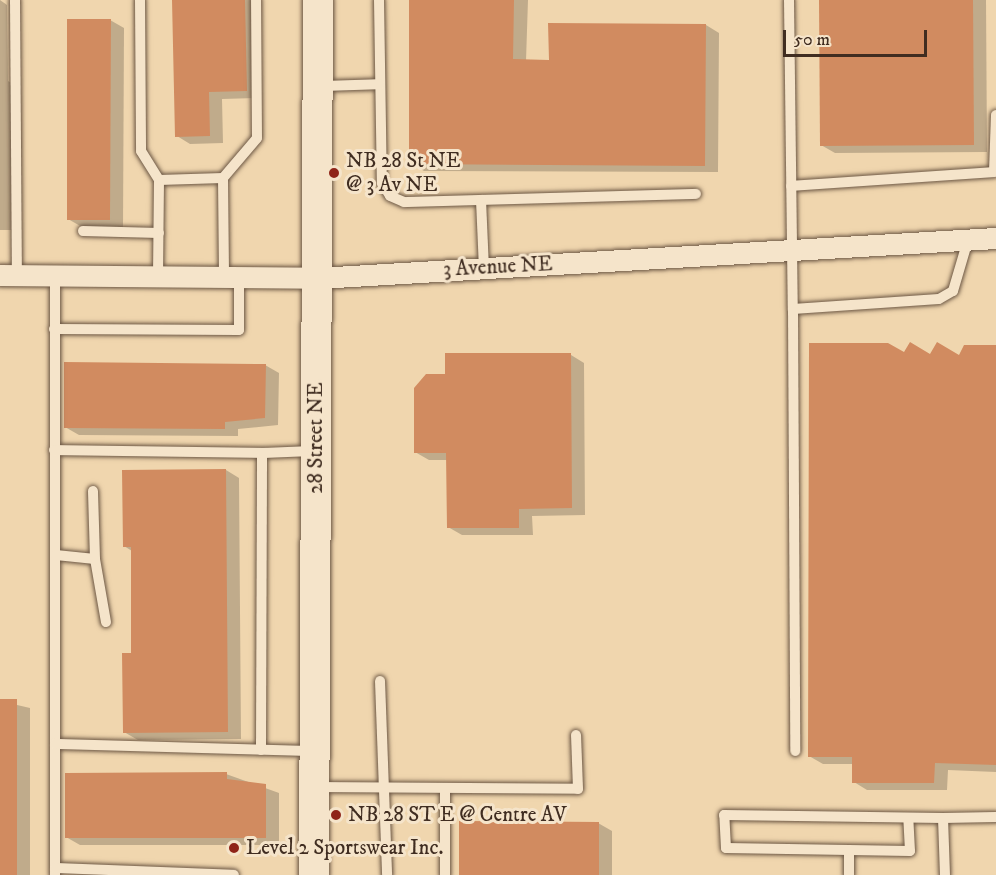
<!DOCTYPE html>
<html>
<head>
<meta charset="utf-8">
<style>
	body { margin:0 }
	#map { position:relative; width:996px; height:875px; overflow:hidden; background:#f0d6ae; font-family:"IM FELL DW Pica",serif }
	div>[style] { position:absolute }
	[style*='--x'] { left:calc(var(--x)*1px); top:calc(var(--y)*1px); width:calc(var(--w)*1px); rotate:calc(var(--a)*1deg) }
	.shadow>* { inset:0; background:#0003 }
	.building>* { inset:0; background:#d18b60 }
	.roads { filter:drop-shadow(0 0 2px #6c5744) drop-shadow(0 0 2px #6c5744) }
	.lane>* { height:10px; margin:-5px; padding:0 5px; transform-origin:5px; border-radius:5px; background:#f5e4ca }
	.street>* { height:21px; margin:-10.5px; padding:0 10.5px; transform-origin:10.5px; border-radius:10.5px; background:#f5e4ca }
	.secondary>* { height:30px; margin:-15px; padding:0 15px; transform-origin:15px; border-radius:15px; background:#f5e4ca }
	.dots>* { width:16px; height:16px; translate:-50% -50%; box-sizing:border-box; border:3px solid #f5e4ca; border-radius:50% }
	span { translate:-50% -50%; white-space:nowrap; text-align:center; line-height:1.15; -webkit-text-stroke:6px #f5e4ca; paint-order:stroke }
	.poi-label { font-size:21px; color:#402d21 }
	.left { translate:0 -50%; text-align:left }
	.street-label { font-size:21px; color:#402d21 }
	.scale { position:absolute; left:783px; top:30px; width:144px; height:27px; box-sizing:border-box; border:3px solid #402d21; border-top:0; padding-left:8px; font-size:18px; line-height:21px; white-space:nowrap; color:#402d21; -webkit-text-stroke:4px #f5e4ca; paint-order:stroke }
</style>
</head>
<body>
<div id="map">
	<div class="shadow">
		<div style="clip-path:polygon(0 0,7px 5px,8px 81px,21px 89px,22px 230px,0 230px)"></div>
		<div style="clip-path:polygon(174px 0,258px 0,260px 98px,222px 99px,223px 143px,190px 144px,177px 136px)"></div>
		<div style="clip-path:polygon(411px 0,528px 0,526px 61px,550px 62px,706px 25px,719px 33px,718px 172px,424px 171px,410px 163px)"></div>
		<div style="clip-path:polygon(821px 0,986px 0,987px 152px,835px 153px,821px 145px)"></div>
		<div style="clip-path:polygon(110px 20px,124px 28px,123px 227px,82px 227px,68px 219px)"></div>
		<div style="clip-path:polygon(996px 346px,996px 772px,948px 770px,947px 790px,867px 790px,854px 782px,854px 764px,823px 764px,809px 756px,905px 354px,959px 357px)"></div>
		<div style="clip-path:polygon(571px 355px,584px 363px,585px 515px,532px 516px,533px 535px,462px 535px,448px 527px,448px 460px,429px 460px,415px 452px,447px 376px)"></div>
		<div style="clip-path:polygon(265px 365px,279px 373px,278px 425px,238px 429px,238px 436px,79px 435px,65px 427px)"></div>
		<div style="clip-path:polygon(226px 470px,239px 478px,241px 739px,138px 740px,124px 732px,133px 654px,132px 551px,124px 546px)"></div>
		<div style="clip-path:polygon(0 701px,30px 708px,30px 875px,0 875px)"></div>
		<div style="clip-path:polygon(226px 774px,279px 793px,279px 845px,80px 845px,66px 837px)"></div>
		<div style="clip-path:polygon(598px 823px,612px 831px,612px 875px,461px 875px)"></div>
	</div>
	<div class="building">
		<div style="clip-path:polygon(172px 0,245px 0,247px 91px,209px 92px,210px 136px,175px 137px)"></div>
		<div style="clip-path:polygon(409px 0,514px 0,513px 59px,549px 60px,548px 23px,706px 24px,705px 166px,409px 164px)"></div>
		<div style="clip-path:polygon(819px 0,973px 0,974px 145px,820px 146px)"></div>
		<div style="clip-path:polygon(67px 19px,111px 19px,110px 220px,67px 220px)"></div>
		<div style="clip-path:polygon(910px 342px,930px 354px,937px 342px,959px 355px,964px 345px,996px 345px,996px 765px,935px 763px,934px 783px,852px 783px,852px 757px,808px 757px,809px 343px,888px 343px,904px 352px)"></div>
		<div style="clip-path:polygon(445px 353px,571px 353px,572px 508px,519px 509px,519px 528px,447px 528px,446px 453px,414px 453px,414px 388px,426px 374px,445px 374px)"></div>
		<div style="clip-path:polygon(64px 362px,266px 364px,265px 418px,225px 422px,225px 429px,64px 428px)"></div>
		<div style="clip-path:polygon(226px 469px,228px 732px,123px 733px,122px 653px,131px 653px,131px 547px,123px 547px,122px 470px)"></div>
		<div style="clip-path:polygon(0 699px,17px 699px,17px 875px,0 875px)"></div>
		<div style="clip-path:polygon(227px 772px,227px 779px,266px 784px,266px 838px,65px 838px,65px 773px)"></div>
		<div style="clip-path:polygon(459px 821px,599px 822px,599px 875px,459px 875px)"></div>
	</div>
	<div class="roads">
		<div class="lane">
			<div style="--x:15;--y:0;--w:275;--a:89.6"></div>
			<div style="--x:140;--y:0;--w:151;--a:89.6"></div>
			<div style="--x:141;--y:151;--w:34;--a:58"></div>
			<div style="--x:379;--y:0;--w:183;--a:89.1"></div>
			<div style="--x:382;--y:183;--w:15;--a:58"></div>
			<div style="--x:390;--y:196;--w:15;--a:23"></div>
			<div style="--x:404;--y:202;--w:292;--a:-1.6"></div>
			<div style="--x:789;--y:0;--w:309;--a:89.3"></div>
			<div style="--x:793;--y:309;--w:146;--a:-3.9"></div>
			<div style="--x:939;--y:299;--w:16;--a:-30"></div>
			<div style="--x:953;--y:291;--w:53;--a:-73.6"></div>
			<div style="--x:321;--y:86;--w:59;--a:-1.9"></div>
			<div style="--x:223;--y:178;--w:52;--a:-49.6"></div>
			<div style="--x:257;--y:138;--w:138;--a:-90.4"></div>
			<div style="--x:791;--y:186;--w:203;--a:-3.9"></div>
			<div style="--x:994;--y:172;--w:57;--a:-88"></div>
			<div style="--x:481;--y:200;--w:68;--a:87.5"></div>
			<div style="--x:83;--y:231;--w:76;--a:1.5"></div>
			<div style="--x:55;--y:275;--w:600;--a:90"></div>
			<div style="--x:158;--y:276;--w:96;--a:-89.4"></div>
			<div style="--x:159;--y:180;--w:64;--a:-1.8"></div>
			<div style="--x:223;--y:178;--w:99;--a:89.4"></div>
			<div style="--x:793;--y:309;--w:442;--a:89.7"></div>
			<div style="--x:54;--y:329;--w:185;--a:0.3"></div>
			<div style="--x:239;--y:330;--w:53;--a:-90"></div>
			<div style="--x:54;--y:450;--w:211;--a:0.8"></div>
			<div style="--x:56;--y:555;--w:39;--a:6"></div>
			<div style="--x:95;--y:559;--w:68;--a:-91.7"></div>
			<div style="--x:95;--y:559;--w:64;--a:80.1"></div>
			<div style="--x:380;--y:681;--w:194;--a:87.9"></div>
			<div style="--x:55;--y:744;--w:258;--a:1.6"></div>
			<div style="--x:261;--y:750;--w:297;--a:-89.8"></div>
			<div style="--x:262;--y:453;--w:51;--a:-2.2"></div>
			<div style="--x:317;--y:787;--w:261;--a:0.4"></div>
			<div style="--x:578;--y:789;--w:54;--a:-92.1"></div>
			<div style="--x:445;--y:788;--w:87;--a:90"></div>
			<div style="--x:943;--y:818;--w:53;--a:-1.1"></div>
			<div style="--x:849;--y:850;--w:61;--a:0.9"></div>
			<div style="--x:910;--y:851;--w:33;--a:-93"></div>
			<div style="--x:55;--y:868;--w:179;--a:2.2"></div>
			<div style="--x:849;--y:875;--w:25;--a:-90"></div>
			<div style="--x:849;--y:850;--w:123;--a:-179.1"></div>
			<div style="--x:726;--y:848;--w:33;--a:-93"></div>
			<div style="--x:724;--y:815;--w:219;--a:0.8"></div>
			<div style="--x:943;--y:818;--w:57;--a:88"></div>
		</div>
		<div class="street">
			<div style="--x:0;--y:275;--w:318;--a:0.5"></div>
			<div style="--x:318;--y:278;--w:679;--a:-3.38"></div>
		</div>
		<div class="secondary">
			<div style="--x:314;--y:875;--w:875;--a:-89.74"></div>
		</div>
	</div>
	<div class="dots">
		<div style="left:334px;top:173px;background:#8f2418"></div>
		<div style="left:336px;top:815px;background:#8f2418"></div>
		<div style="left:234px;top:848px;background:#8f2418"></div>
	</div>
	<div class="poi-label">
		<span class="left" style="left:346px;top:173px">NB 28 St NE<br>@ 3 Av NE</span>
		<span class="left" style="left:348px;top:815px">NB 28 ST E @ Centre AV</span>
		<span class="left" style="left:246px;top:848px">Level 2 Sportswear Inc.</span>
	</div>
	<div class="street-label">
		<span style="left:498px;top:267px;rotate:-3deg">3 Avenue NE</span>
		<span style="left:316px;top:438px;rotate:-90deg">28 Street NE</span>
	</div>
	<div class="scale">50 m</div>
</div>
</body>
</html>
